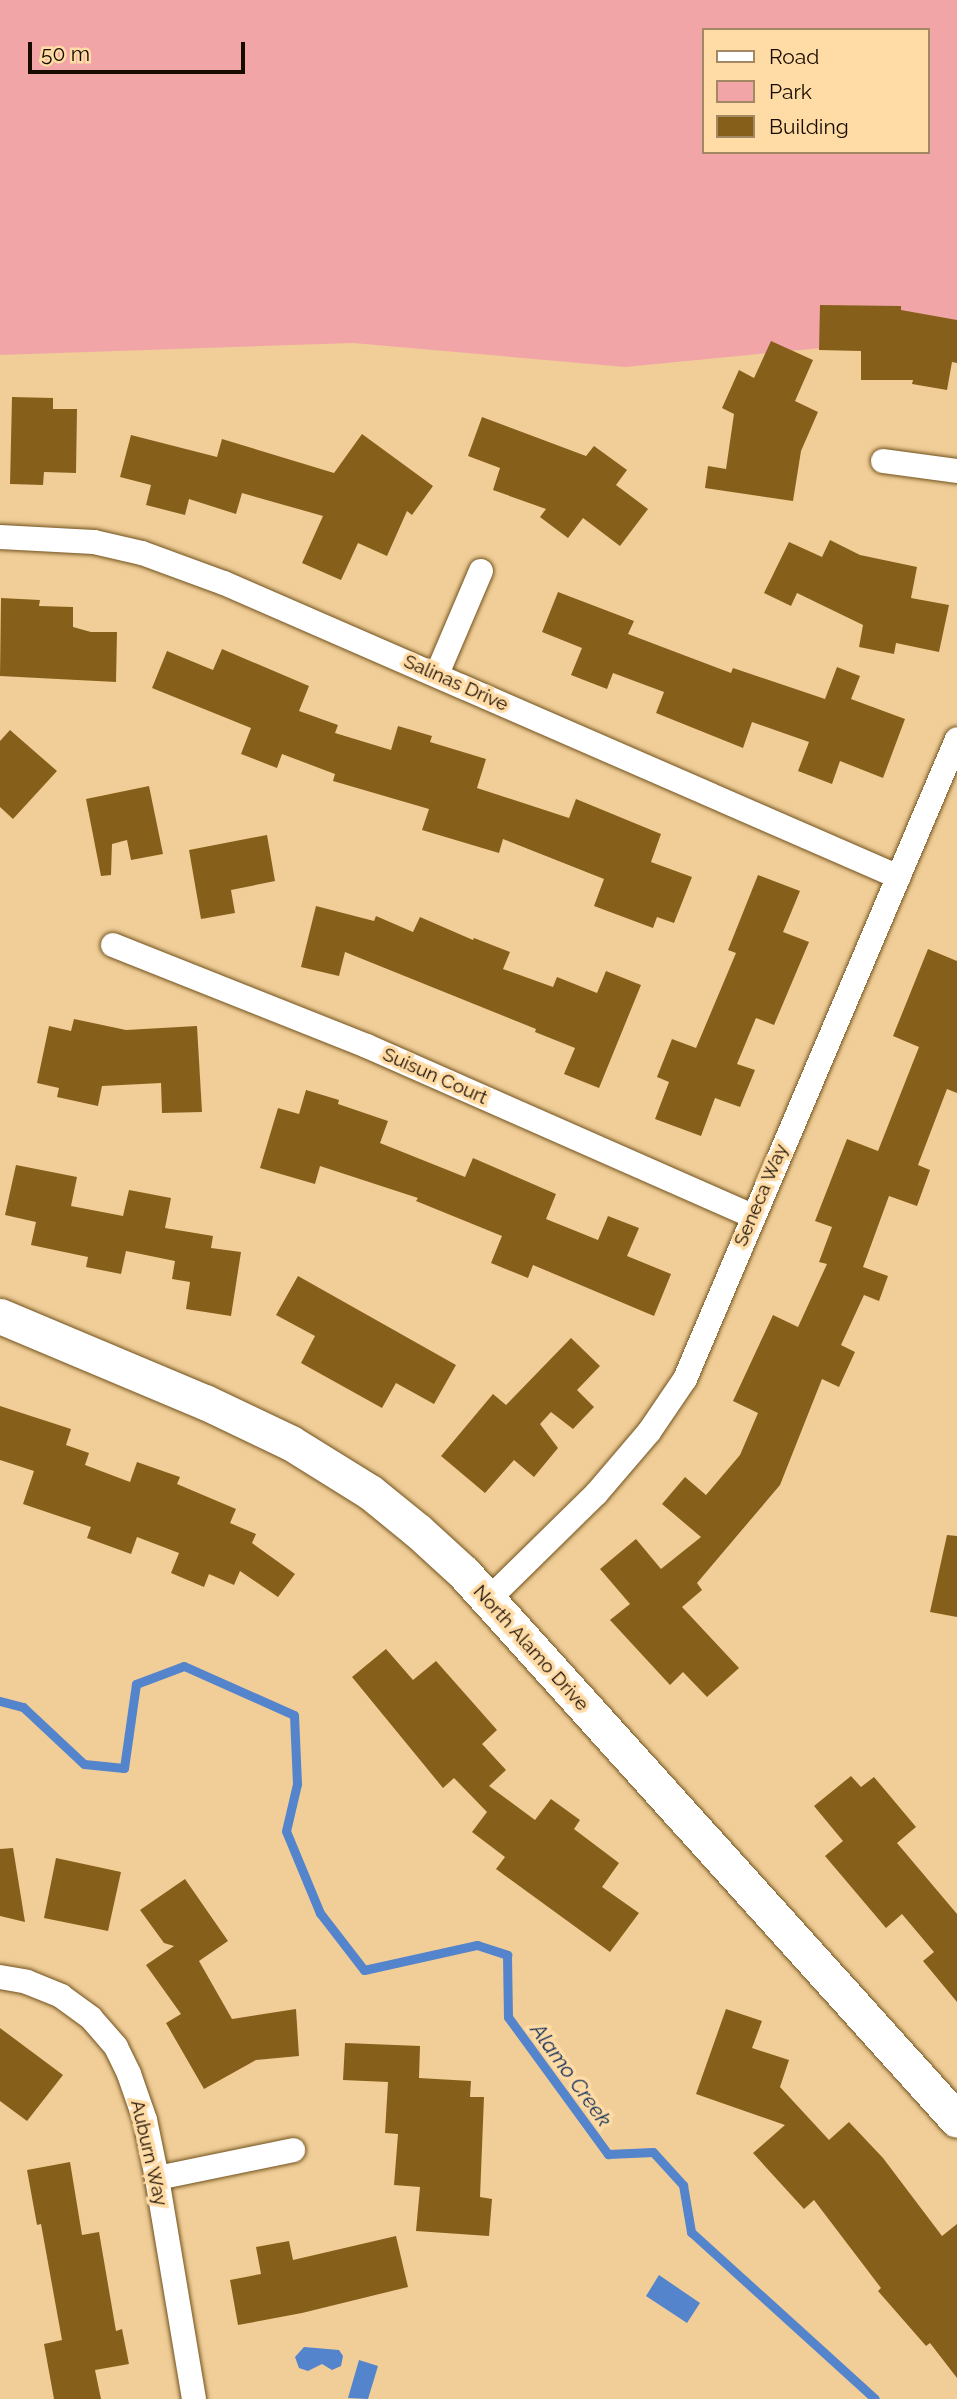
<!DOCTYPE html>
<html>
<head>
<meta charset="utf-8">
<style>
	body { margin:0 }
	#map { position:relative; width:957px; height:2399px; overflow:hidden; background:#f1ce98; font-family:Raleway,sans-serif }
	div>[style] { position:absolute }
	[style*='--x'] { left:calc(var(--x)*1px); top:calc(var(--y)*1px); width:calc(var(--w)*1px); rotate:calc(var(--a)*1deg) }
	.green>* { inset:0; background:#f1a5a7 }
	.water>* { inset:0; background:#5484cb }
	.stream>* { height:9px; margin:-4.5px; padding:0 4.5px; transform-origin:4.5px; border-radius:4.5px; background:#5484cb }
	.building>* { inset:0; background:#86601a }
	.roads { filter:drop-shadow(0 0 2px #71521d) drop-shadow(0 0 2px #71521d) }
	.street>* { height:24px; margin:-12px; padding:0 12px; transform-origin:12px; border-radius:12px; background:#fff }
	.secondary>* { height:35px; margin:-17.5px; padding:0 17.5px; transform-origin:17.5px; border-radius:17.5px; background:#fff }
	span { translate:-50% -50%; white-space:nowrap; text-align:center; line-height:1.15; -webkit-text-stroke:7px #ffdba5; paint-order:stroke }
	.street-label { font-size:19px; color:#170b00 }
	.water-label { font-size:21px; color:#0d2d5b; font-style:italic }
	.legend { position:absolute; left:702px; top:28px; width:228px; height:126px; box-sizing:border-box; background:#ffdba5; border:2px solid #a28863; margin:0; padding:9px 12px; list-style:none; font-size:21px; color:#170b00 }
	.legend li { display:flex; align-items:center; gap:14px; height:35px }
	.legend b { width:35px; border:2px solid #a28863 }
	.scale { position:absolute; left:28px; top:42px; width:217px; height:32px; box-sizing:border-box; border:4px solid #170b00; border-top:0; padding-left:9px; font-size:21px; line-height:24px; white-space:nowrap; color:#170b00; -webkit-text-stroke:5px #ffdba5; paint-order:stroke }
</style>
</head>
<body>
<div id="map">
	<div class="green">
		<div style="clip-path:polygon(evenodd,0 0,957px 0,957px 335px,625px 367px,353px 343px,0 355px,0 0,703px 30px,927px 30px,927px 152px,703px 152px,703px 30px)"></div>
	</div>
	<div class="water">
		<div style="clip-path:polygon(659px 2275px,700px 2303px,687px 2323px,646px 2296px)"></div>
		<div style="clip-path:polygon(304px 2347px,339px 2350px,343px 2356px,341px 2366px,332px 2370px,322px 2364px,308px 2371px,299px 2368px,295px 2357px)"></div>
		<div style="clip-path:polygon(359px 2360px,378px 2366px,368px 2399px,348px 2398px)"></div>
	</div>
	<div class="stream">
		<div style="--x:0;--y:1701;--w:24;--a:15"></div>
		<div style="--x:23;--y:1707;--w:83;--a:43.1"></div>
		<div style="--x:84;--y:1764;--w:40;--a:5.7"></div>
		<div style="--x:124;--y:1768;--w:85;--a:-81.9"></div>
		<div style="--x:136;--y:1684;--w:51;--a:-20.6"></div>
		<div style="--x:184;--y:1666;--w:120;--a:24"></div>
		<div style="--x:294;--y:1715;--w:69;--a:87.5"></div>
		<div style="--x:297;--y:1784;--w:48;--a:103.2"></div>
		<div style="--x:286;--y:1831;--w:89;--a:67.5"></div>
		<div style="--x:320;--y:1913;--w:72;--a:52.3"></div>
		<div style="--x:364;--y:1970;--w:116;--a:-12.5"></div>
		<div style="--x:477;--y:1945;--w:32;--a:18"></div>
		<div style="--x:507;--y:1955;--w:62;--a:89.1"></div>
		<div style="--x:508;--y:2017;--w:170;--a:53.9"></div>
		<div style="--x:608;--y:2154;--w:45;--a:-2.5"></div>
		<div style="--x:653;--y:2152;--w:45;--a:47.7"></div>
		<div style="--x:683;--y:2185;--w:48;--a:80.3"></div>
		<div style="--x:691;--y:2232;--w:248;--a:42.2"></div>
	</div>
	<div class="building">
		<div style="clip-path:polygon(820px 305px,901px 306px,901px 310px,957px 320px,957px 363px,952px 362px,947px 390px,912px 384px,913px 380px,861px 380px,861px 351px,819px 350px)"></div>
		<div style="clip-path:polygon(771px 341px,813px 360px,795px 401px,818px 412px,801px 451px,793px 501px,705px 488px,708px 466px,726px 469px,734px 414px,722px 408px,739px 370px,754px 378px)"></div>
		<div style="clip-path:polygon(12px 397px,53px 398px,53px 409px,77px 409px,76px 473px,44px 472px,43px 485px,10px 484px)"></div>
		<div style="clip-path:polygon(482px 417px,586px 456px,594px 446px,627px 470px,616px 485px,648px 509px,620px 546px,583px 518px,568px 538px,540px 517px,546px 509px,493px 490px,500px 468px,468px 456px)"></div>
		<div style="clip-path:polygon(362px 434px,433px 486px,412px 515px,407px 511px,387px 556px,358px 543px,341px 580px,302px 563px,323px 516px,242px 493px,236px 514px,189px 499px,185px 515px,146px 505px,151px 485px,120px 477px,131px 435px,217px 457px,222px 439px,334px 473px)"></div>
		<div style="clip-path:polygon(830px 540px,860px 555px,917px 567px,911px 598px,949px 605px,939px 652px,896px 643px,894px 654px,859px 647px,863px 625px,797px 593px,791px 606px,764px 593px,789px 542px,822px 557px)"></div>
		<div style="clip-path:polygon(558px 592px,634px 621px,628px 634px,731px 673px,733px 668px,825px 699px,837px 667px,860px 676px,851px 699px,905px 719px,883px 778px,840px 761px,832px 784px,798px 771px,809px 742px,752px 722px,743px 748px,656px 713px,664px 692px,613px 673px,607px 689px,571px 675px,582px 648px,542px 632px)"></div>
		<div style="clip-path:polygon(1px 598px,40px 600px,39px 606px,73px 607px,73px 627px,91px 632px,117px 632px,116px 682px,0 676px)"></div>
		<div style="clip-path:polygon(222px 649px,309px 686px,299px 711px,338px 725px,335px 733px,391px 750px,398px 726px,432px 736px,430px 742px,486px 759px,477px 788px,569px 818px,576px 799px,661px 834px,651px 862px,692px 877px,674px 923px,657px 917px,653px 928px,594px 906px,604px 879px,503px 839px,499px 853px,422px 830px,429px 809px,333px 781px,335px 774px,282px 754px,277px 768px,241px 754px,251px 728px,152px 688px,167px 651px,213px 670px)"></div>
		<div style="clip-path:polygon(10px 730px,57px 771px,13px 819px,0 807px,0 741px)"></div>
		<div style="clip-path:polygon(149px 786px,163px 854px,131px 860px,127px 840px,112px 844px,111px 875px,101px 876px,86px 799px)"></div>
		<div style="clip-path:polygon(267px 835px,275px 881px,231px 890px,235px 913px,201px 919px,189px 850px)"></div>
		<div style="clip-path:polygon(758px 875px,800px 891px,783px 932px,809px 942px,774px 1025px,756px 1018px,737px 1064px,755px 1070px,740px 1107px,715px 1098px,701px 1136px,655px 1119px,669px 1082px,657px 1077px,672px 1039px,696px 1048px,736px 953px,728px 950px)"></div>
		<div style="clip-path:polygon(316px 906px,374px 921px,376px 916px,413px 932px,420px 917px,473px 940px,474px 938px,510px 952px,503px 969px,553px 987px,557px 977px,597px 993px,606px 971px,641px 985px,599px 1088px,564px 1074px,575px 1048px,535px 1032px,536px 1029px,345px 952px,339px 976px,301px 967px)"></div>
		<div style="clip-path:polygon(928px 949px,957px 961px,957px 1093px,947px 1089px,918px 1165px,930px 1170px,917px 1206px,889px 1196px,863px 1267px,888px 1276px,879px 1301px,864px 1295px,841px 1345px,855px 1352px,839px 1387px,822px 1379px,780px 1485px,697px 1583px,702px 1590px,682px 1607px,739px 1668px,707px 1697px,683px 1672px,670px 1685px,610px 1620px,630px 1604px,600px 1569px,636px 1539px,661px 1569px,701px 1537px,662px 1504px,685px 1477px,706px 1495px,740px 1455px,758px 1413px,733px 1401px,773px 1315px,798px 1327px,827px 1264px,819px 1262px,832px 1227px,815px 1221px,847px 1139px,878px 1151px,919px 1047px,893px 1036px)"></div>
		<div style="clip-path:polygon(74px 1019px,126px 1030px,197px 1026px,202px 1112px,162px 1113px,161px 1083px,102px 1086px,98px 1106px,57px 1097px,59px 1088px,37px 1083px,49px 1026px,71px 1031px)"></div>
		<div style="clip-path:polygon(306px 1090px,339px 1100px,338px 1104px,388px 1121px,380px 1143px,465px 1177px,473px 1158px,556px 1194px,546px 1219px,598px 1240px,608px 1216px,639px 1228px,627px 1256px,671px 1274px,654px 1316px,533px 1265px,528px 1278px,491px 1263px,502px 1236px,416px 1201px,418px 1198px,320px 1166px,315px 1184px,260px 1168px,278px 1108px,299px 1114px)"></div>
		<div style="clip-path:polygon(16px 1165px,77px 1177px,71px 1206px,123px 1216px,129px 1190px,171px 1198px,165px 1228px,213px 1236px,211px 1248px,241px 1252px,231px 1316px,186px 1309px,190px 1282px,172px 1279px,175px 1261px,126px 1251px,121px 1274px,86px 1267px,88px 1257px,31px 1245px,36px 1222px,5px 1215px)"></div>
		<div style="clip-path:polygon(298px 1276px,456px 1365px,434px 1404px,396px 1383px,382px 1408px,301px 1363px,315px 1336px,276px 1315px)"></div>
		<div style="clip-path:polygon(571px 1338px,600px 1366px,577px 1390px,594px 1407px,573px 1429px,551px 1412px,540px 1424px,558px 1448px,534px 1477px,514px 1460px,485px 1493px,441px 1456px,493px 1394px,506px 1405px)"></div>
		<div style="clip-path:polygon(0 1406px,71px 1429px,66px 1445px,89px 1453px,85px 1465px,130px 1482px,137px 1462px,180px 1477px,177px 1484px,236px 1509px,230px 1523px,256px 1534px,252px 1543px,295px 1574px,278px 1597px,240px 1571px,234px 1585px,209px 1574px,204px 1587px,171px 1573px,179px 1553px,137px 1537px,131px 1554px,87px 1538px,91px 1527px,23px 1504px,34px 1471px,0 1460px)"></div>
		<div style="clip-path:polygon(947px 1535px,957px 1536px,957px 1617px,930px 1612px)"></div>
		<div style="clip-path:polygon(386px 1649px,413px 1680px,436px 1661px,497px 1730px,482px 1744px,506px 1770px,489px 1786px,535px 1820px,551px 1799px,580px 1820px,574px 1829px,619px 1863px,602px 1887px,639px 1913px,610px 1952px,496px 1869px,505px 1857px,472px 1832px,487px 1812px,454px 1778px,443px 1788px,352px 1677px)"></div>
		<div style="clip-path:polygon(851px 1776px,861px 1787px,874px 1777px,916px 1827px,897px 1843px,957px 1914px,957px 2002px,923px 1961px,934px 1952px,902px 1914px,886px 1928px,825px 1856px,843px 1841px,814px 1806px)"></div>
		<div style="clip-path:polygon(13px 1848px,25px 1922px,0 1916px,0 1849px)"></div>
		<div style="clip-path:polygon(56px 1858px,121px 1872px,108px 1931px,44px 1918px)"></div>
		<div style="clip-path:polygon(185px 1879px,228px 1941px,199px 1961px,232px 2019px,296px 2009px,299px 2056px,256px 2060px,204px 2089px,166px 2023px,181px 2014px,146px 1965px,174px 1946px,164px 1943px,140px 1910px)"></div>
		<div style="clip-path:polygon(726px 2009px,762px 2021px,752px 2048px,789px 2060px,780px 2087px,829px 2140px,849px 2122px,883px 2158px,942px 2236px,957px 2224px,957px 2378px,930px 2343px,926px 2346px,878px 2291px,881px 2288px,814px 2200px,804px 2209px,753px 2153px,785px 2125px,696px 2094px)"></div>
		<div style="clip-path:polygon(0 2028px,63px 2075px,27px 2121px,0 2101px)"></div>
		<div style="clip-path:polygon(345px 2043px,420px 2046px,419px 2078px,471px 2081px,470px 2097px,484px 2097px,480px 2197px,492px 2199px,489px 2236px,416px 2231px,420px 2187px,394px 2185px,398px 2134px,385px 2133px,388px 2082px,343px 2080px)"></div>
		<div style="clip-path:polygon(70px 2162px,82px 2235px,99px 2232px,116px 2331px,122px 2329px,129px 2364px,95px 2370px,101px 2399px,54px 2399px,44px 2344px,62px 2340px,41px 2224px,37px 2225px,27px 2170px)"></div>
		<div style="clip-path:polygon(396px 2236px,408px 2287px,302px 2313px,238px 2325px,230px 2280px,261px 2274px,256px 2247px,289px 2241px,293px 2260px)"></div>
	</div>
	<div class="roads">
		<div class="street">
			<div style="--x:883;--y:461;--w:75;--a:7.7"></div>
			<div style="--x:0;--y:537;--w:94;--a:3"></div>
			<div style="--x:94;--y:542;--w:49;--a:12.9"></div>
			<div style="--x:142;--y:553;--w:87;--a:20.1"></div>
			<div style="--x:224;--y:583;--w:736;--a:23.54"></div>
			<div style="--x:437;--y:674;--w:112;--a:-66.9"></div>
			<div style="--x:113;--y:945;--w:273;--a:21.7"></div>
			<div style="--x:367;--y:1046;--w:421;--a:23.8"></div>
			<div style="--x:488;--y:1600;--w:151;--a:-44.5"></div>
			<div style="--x:596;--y:1494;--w:82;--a:-49.5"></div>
			<div style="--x:649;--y:1432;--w:64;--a:-55.8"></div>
			<div style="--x:685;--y:1379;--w:695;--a:-66.97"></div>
			<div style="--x:0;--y:1977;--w:27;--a:10"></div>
			<div style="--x:27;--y:1982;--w:37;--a:22"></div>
			<div style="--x:61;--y:1996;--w:37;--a:36"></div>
			<div style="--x:91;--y:2018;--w:38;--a:49"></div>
			<div style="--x:116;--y:2047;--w:30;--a:64"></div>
			<div style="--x:129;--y:2074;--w:49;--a:70.8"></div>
			<div style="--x:145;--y:2120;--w:59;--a:78.3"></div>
			<div style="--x:157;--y:2178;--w:224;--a:80.5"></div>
			<div style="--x:157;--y:2178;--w:139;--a:-11.6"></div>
		</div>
		<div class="secondary">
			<div style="--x:0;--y:1316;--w:222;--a:22.8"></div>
			<div style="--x:205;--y:1402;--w:95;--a:25.5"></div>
			<div style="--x:291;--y:1443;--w:93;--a:31.8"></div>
			<div style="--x:370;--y:1492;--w:62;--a:39.1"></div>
			<div style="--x:418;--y:1531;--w:62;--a:42.4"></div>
			<div style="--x:464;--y:1573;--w:736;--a:47.97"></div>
		</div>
	</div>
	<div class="street-label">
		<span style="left:456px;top:683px;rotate:24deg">Salinas Drive</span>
		<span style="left:435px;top:1076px;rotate:24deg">Suisun Court</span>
		<span style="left:761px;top:1195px;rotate:-67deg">Seneca Way</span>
		<span style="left:531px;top:1648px;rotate:48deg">North Alamo Drive</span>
		<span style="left:149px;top:2153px;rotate:77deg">Auburn Way</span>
	</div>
	<div class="water-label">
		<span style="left:571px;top:2075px;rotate:54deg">Alamo Creek</span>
	</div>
	<ul class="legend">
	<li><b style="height:9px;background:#fff"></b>Road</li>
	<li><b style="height:19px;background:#f1a5a7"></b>Park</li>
	<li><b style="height:19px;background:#86601a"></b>Building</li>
	</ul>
	<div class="scale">50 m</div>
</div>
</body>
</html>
